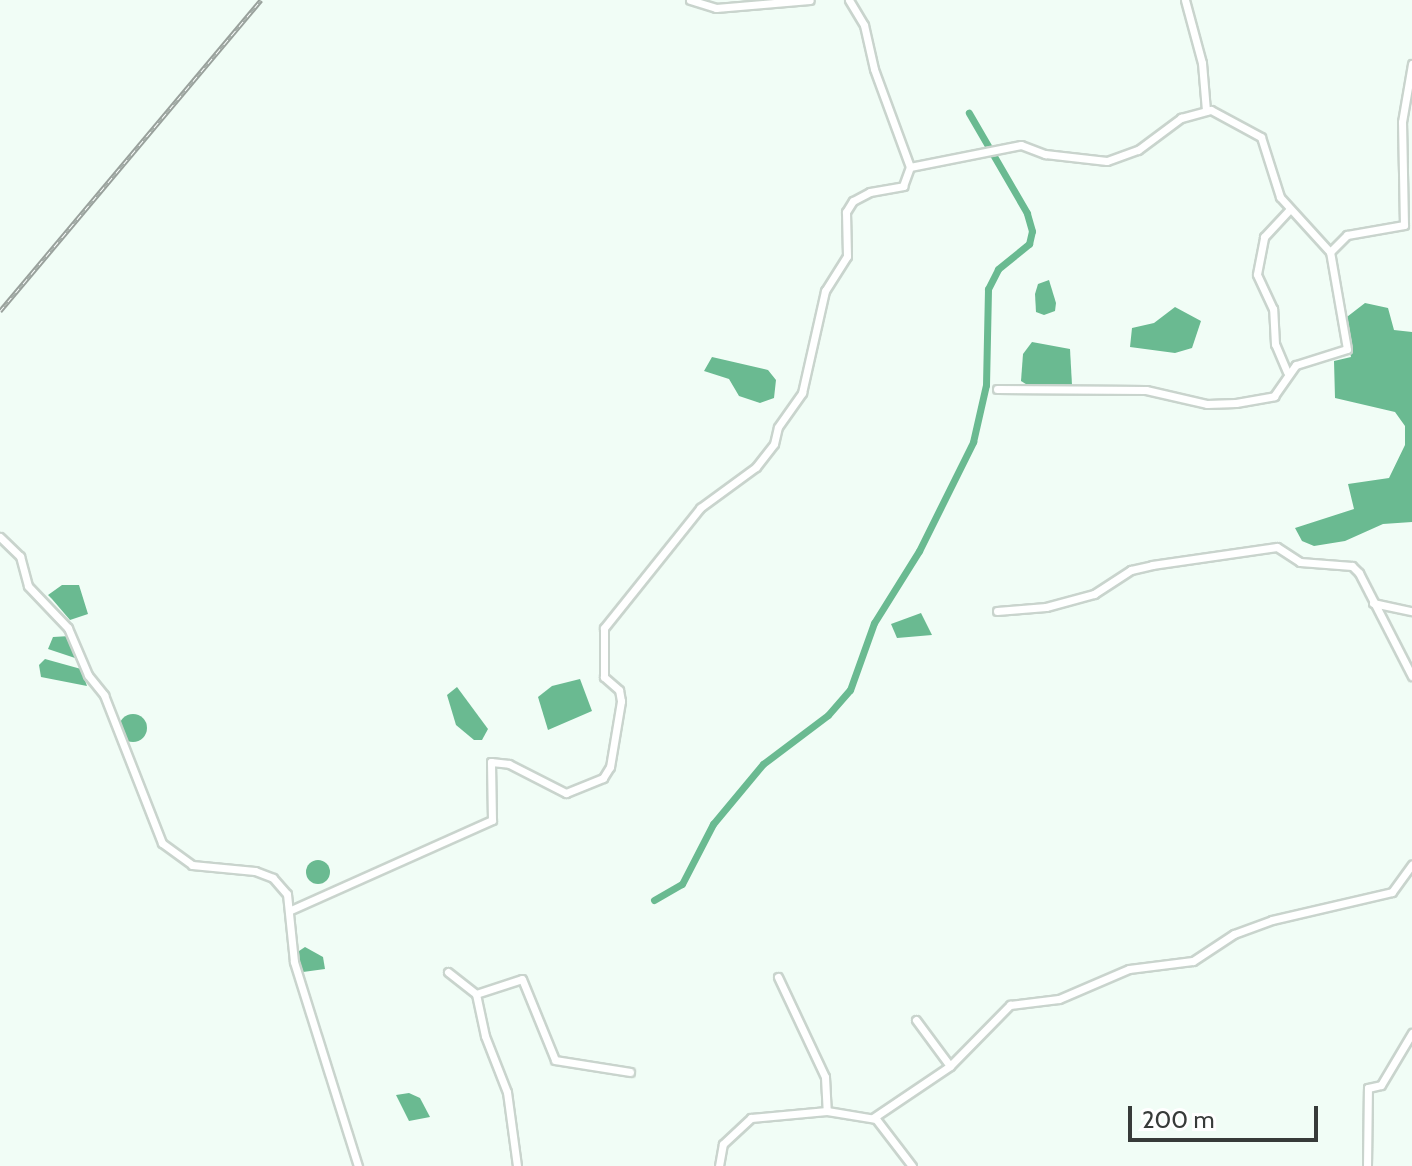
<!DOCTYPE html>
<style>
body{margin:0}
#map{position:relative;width:1412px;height:1166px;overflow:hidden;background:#f1fdf6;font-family:Cabin,sans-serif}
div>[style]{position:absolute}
.water>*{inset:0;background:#6aba91}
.round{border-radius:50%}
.canal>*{height:7px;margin:-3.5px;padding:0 3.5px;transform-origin:3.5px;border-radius:3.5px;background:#6aba91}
.roads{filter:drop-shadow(2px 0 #c9d4cd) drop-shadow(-2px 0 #c9d4cd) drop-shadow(0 2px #c9d4cd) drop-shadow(0 -2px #c9d4cd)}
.minor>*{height:7px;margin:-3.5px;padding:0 3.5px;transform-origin:3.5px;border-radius:3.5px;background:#fff}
.rail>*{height:5px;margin-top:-2.5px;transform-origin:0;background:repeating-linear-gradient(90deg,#fff 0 6px,#99a19c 0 12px);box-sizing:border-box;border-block:2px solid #99a19c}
span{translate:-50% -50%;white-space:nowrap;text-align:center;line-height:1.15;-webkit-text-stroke:7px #fff;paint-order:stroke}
.scale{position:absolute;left:1128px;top:1106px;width:190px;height:36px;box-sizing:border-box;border:4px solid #373b39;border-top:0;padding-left:10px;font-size:24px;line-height:28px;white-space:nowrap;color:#373b39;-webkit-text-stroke:6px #fff;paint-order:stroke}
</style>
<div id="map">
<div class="water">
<i style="clip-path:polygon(1049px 280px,1056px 303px,1055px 311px,1044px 315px,1036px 312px,1035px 294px,1038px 284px)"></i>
<i style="clip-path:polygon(1365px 303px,1388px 308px,1394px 330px,1412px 332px,1412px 522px,1383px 524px,1345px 541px,1314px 546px,1302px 541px,1295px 528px,1354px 509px,1348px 484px,1389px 478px,1405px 445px,1405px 426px,1395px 412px,1335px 398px,1334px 361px,1351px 357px,1343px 320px)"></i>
<i style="clip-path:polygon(1175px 307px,1201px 321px,1192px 348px,1175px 353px,1130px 347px,1132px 328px,1154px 323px)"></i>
<i style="clip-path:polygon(1032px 342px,1070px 349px,1072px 385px,1029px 386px,1021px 381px,1023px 354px)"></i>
<i style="clip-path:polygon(712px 357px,768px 370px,776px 380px,774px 398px,760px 403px,739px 396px,729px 379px,704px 371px)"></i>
<i style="clip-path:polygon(62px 585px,79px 585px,88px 614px,70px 620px,52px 599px,48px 595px)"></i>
<i style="clip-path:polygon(921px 613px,932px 635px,897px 638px,891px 624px)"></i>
<i style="clip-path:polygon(70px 636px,78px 659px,48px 649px,53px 637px)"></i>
<i style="clip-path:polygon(45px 659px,81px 669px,87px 686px,41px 677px,39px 665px)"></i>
<i style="clip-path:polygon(580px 679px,592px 711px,548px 730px,538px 697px,552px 686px)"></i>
<i style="clip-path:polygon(457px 687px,488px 729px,482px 740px,474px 740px,456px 725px,447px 695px)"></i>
<i class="round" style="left:119px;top:714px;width:28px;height:28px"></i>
<i class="round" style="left:306px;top:860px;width:24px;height:24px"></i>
<i style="clip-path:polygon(305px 947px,323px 957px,325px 969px,303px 972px,296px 953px)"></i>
<i style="clip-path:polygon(409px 1093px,420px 1098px,430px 1117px,409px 1121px,396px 1095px)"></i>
</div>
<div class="canal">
<i style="left:654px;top:900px;width:32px;rotate:-30deg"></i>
<i style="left:682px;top:884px;width:68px;rotate:-62.7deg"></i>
<i style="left:713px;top:824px;width:78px;rotate:-50.2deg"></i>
<i style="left:763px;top:764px;width:81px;rotate:-37deg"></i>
<i style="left:828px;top:715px;width:33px;rotate:-49deg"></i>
<i style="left:850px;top:690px;width:71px;rotate:-70.3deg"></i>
<i style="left:874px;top:623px;width:85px;rotate:-58deg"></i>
<i style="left:919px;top:551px;width:122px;rotate:-63.6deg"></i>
<i style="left:973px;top:442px;width:58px;rotate:-77.2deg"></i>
<i style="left:986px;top:385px;width:96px;rotate:-88.8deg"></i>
<i style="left:988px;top:289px;width:22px;rotate:-63deg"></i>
<i style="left:998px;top:269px;width:40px;rotate:-39deg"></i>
<i style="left:1029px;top:244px;width:13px;rotate:-77deg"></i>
<i style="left:1032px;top:231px;width:19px;rotate:-106deg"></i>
<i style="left:1027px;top:213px;width:116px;rotate:-120.1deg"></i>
</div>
<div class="roads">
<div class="minor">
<i style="left:690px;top:0;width:27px;rotate:17deg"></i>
<i style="left:716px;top:8px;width:94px;rotate:-4.9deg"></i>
<i style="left:1185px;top:0;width:65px;rotate:74.9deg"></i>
<i style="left:1202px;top:63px;width:48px;rotate:85.2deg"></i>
<i style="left:910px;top:167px;width:113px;rotate:-11.2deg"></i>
<i style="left:1021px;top:145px;width:26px;rotate:21deg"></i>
<i style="left:1045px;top:154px;width:62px;rotate:6.4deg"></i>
<i style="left:1107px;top:161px;width:33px;rotate:-20deg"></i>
<i style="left:1138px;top:150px;width:54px;rotate:-36.7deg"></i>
<i style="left:1181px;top:118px;width:31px;rotate:-15deg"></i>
<i style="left:1211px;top:110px;width:57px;rotate:28.4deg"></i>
<i style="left:1261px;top:137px;width:63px;rotate:72.4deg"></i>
<i style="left:1280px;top:197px;width:74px;rotate:47.7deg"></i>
<i style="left:1287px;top:372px;width:30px;rotate:-113deg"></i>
<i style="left:1275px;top:344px;width:35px;rotate:-93deg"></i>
<i style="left:1273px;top:309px;width:38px;rotate:-115deg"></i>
<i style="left:1257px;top:274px;width:38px;rotate:-79deg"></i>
<i style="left:1264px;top:237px;width:37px;rotate:-47deg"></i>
<i style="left:997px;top:389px;width:149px;rotate:0.4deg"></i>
<i style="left:1146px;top:390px;width:63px;rotate:12.9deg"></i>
<i style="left:1207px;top:404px;width:29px;rotate:-2deg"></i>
<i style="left:1236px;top:403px;width:39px;rotate:-10deg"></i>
<i style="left:1274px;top:396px;width:38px;rotate:-55deg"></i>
<i style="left:1296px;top:365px;width:53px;rotate:-17.4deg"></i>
<i style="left:1347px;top:349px;width:98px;rotate:-99.9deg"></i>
<i style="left:1330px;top:252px;width:24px;rotate:-45deg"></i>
<i style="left:1347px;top:235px;width:58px;rotate:-10deg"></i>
<i style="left:1404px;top:225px;width:103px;rotate:-91.1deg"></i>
<i style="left:1402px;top:122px;width:59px;rotate:-80.2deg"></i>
<i style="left:0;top:537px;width:28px;rotate:44deg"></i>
<i style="left:20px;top:556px;width:31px;rotate:75deg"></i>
<i style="left:28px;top:586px;width:58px;rotate:46.4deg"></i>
<i style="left:68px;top:628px;width:51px;rotate:66.9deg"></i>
<i style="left:88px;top:675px;width:26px;rotate:51deg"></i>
<i style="left:104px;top:695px;width:159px;rotate:68.6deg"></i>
<i style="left:162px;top:843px;width:37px;rotate:36deg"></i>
<i style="left:192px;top:865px;width:63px;rotate:5.4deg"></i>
<i style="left:255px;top:871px;width:19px;rotate:21deg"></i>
<i style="left:273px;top:878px;width:21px;rotate:49deg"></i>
<i style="left:287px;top:894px;width:68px;rotate:84.1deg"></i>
<i style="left:294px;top:962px;width:214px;rotate:72.6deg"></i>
<i style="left:1373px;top:603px;width:40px;rotate:12deg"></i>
<i style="left:997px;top:611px;width:49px;rotate:-4.7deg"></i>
<i style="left:1046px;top:607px;width:50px;rotate:-15.2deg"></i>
<i style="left:1094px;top:594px;width:44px;rotate:-33deg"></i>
<i style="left:1131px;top:570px;width:22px;rotate:-13deg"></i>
<i style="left:1152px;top:565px;width:126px;rotate:-8.2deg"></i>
<i style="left:1277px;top:547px;width:27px;rotate:33deg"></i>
<i style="left:1300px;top:562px;width:52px;rotate:4.4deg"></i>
<i style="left:1352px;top:566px;width:10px;rotate:45deg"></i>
<i style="left:1359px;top:573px;width:116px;rotate:62.8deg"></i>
<i style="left:291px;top:910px;width:220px;rotate:-24.1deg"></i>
<i style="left:492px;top:820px;width:58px;rotate:-91deg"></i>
<i style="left:491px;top:762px;width:18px;rotate:6deg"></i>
<i style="left:509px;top:764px;width:64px;rotate:27deg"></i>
<i style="left:566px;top:793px;width:40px;rotate:-22deg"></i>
<i style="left:603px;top:778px;width:13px;rotate:-58deg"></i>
<i style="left:610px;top:767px;width:67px;rotate:-80.5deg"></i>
<i style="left:621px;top:701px;width:11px;rotate:-100deg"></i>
<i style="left:619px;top:690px;width:20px;rotate:-139deg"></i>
<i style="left:604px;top:677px;width:49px;rotate:-90deg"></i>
<i style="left:604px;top:628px;width:154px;rotate:-51.3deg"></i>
<i style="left:700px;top:508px;width:69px;rotate:-36.2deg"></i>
<i style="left:756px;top:467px;width:29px;rotate:-52deg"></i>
<i style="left:774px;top:444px;width:17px;rotate:-77deg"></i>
<i style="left:778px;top:427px;width:42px;rotate:-54.8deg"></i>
<i style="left:802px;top:393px;width:105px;rotate:-77.3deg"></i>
<i style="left:825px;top:291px;width:41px;rotate:-57.8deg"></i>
<i style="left:847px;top:256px;width:44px;rotate:-91.3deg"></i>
<i style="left:846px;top:212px;width:13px;rotate:-58deg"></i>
<i style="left:853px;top:201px;width:19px;rotate:-28deg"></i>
<i style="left:870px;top:192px;width:34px;rotate:-10deg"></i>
<i style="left:903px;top:186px;width:20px;rotate:-70deg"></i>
<i style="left:910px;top:167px;width:104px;rotate:-110.2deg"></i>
<i style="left:874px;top:69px;width:45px;rotate:-102.8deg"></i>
<i style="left:864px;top:25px;width:29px;rotate:-121deg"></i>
<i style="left:448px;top:972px;width:36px;rotate:38deg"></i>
<i style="left:476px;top:994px;width:43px;rotate:77.9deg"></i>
<i style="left:485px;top:1036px;width:60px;rotate:68.6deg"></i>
<i style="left:507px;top:1092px;width:75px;rotate:82.3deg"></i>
<i style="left:778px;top:977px;width:110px;rotate:64.8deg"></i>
<i style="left:825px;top:1077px;width:34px;rotate:87deg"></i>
<i style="left:476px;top:994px;width:48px;rotate:-18.1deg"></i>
<i style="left:522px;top:979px;width:87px;rotate:67.8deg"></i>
<i style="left:555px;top:1060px;width:76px;rotate:9.1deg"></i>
<i style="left:916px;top:1020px;width:57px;rotate:53.5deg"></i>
<i style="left:873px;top:1118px;width:93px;rotate:-34deg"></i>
<i style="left:950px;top:1066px;width:86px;rotate:-45.5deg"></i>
<i style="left:1010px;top:1005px;width:49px;rotate:-7deg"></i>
<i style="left:1059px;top:999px;width:76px;rotate:-23.2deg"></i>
<i style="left:1129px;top:969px;width:64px;rotate:-7.1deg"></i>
<i style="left:1193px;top:961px;width:49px;rotate:-33.4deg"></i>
<i style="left:1234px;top:934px;width:40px;rotate:-20.2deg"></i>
<i style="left:1272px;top:920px;width:123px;rotate:-13.1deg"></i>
<i style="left:1392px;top:892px;width:34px;rotate:-54deg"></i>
<i style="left:719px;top:1166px;width:22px;rotate:-80deg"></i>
<i style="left:723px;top:1144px;width:38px;rotate:-43deg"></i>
<i style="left:751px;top:1118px;width:76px;rotate:-5.3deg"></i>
<i style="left:827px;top:1111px;width:50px;rotate:9.3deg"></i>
<i style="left:876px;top:1119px;width:59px;rotate:52.5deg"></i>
<i style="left:1367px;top:1166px;width:78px;rotate:-89.3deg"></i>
<i style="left:1368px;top:1088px;width:13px;rotate:-13deg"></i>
<i style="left:1381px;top:1085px;width:61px;rotate:-59.2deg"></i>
</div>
</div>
<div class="rail">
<i style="left:0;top:311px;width:406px;rotate:-50deg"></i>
</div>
<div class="scale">200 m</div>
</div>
